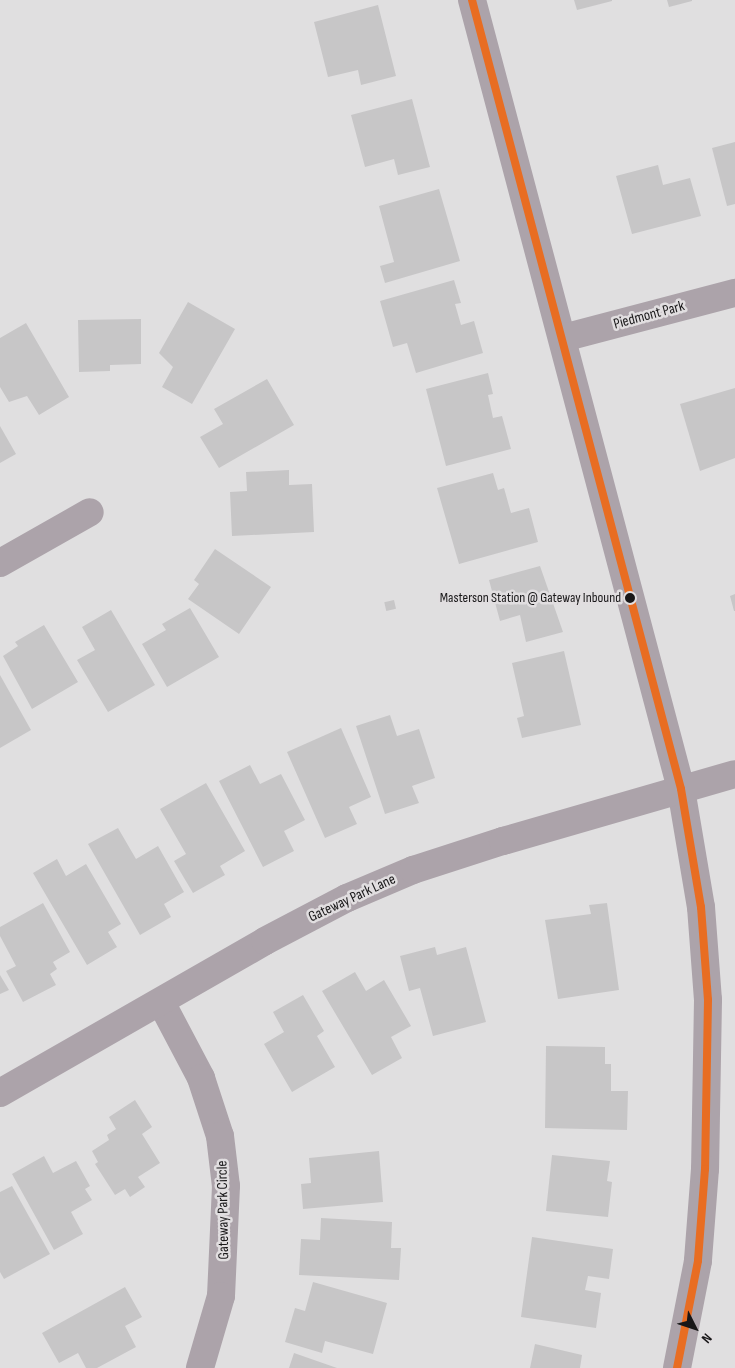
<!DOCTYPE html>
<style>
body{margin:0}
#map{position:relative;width:735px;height:1368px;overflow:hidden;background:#e0dfe0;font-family:"Sofia Sans Condensed",sans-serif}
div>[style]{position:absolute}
.building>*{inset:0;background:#c7c6c7;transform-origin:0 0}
.minor>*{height:28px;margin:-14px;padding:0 14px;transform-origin:14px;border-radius:14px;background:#aca3aa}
.bus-1>*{height:8px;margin:-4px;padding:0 4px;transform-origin:4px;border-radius:4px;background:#e86d22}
.dots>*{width:14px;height:14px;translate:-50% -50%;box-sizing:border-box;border:2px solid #e1dee0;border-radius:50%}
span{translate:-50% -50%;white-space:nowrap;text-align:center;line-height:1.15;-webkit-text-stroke:5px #e1dee0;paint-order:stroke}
.bus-label{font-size:14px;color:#181718}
.right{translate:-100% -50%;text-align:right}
.street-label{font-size:15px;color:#181718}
.north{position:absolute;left:670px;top:1303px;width:50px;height:50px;-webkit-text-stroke:4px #e1dee0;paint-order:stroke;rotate:131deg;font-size:14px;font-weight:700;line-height:20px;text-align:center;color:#181718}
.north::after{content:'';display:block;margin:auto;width:18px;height:22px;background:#181718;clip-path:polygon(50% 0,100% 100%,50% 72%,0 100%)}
</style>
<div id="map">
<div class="building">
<i style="clip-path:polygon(574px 0,612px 0,612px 1px,577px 10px)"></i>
<i style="clip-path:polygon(667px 0,692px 0,692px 1px,669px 7px)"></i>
<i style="clip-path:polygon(378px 5px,396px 76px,361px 85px,358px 70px,328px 77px,314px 22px)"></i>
<i style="clip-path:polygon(412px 99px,430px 167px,398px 175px,394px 159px,365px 167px,351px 115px)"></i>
<i style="clip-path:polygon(735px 142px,735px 204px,727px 206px,712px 148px)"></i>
<i style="clip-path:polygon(658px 165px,663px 185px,690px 178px,701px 216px,632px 234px,616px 176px)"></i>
<i style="clip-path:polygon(439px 189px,460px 261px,385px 283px,380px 266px,394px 262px,379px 206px)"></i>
<i style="clip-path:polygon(454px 280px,461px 303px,455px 304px,461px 325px,474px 321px,483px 353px,416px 373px,407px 343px,393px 347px,380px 301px)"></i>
<i style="clip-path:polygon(188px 302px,235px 329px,192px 404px,162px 387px,173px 367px,159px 353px)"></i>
<i style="clip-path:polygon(141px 319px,141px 364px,110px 365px,110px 371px,79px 372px,78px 320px)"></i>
<i style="clip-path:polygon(26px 323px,69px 397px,39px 415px,27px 396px,9px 402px,0 387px,0 338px)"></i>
<i style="clip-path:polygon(488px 373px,493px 394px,488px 395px,493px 418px,502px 416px,511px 449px,446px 466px,426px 389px)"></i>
<i style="clip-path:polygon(267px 379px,294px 425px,219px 468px,200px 437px,223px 424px,214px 409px)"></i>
<i style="clip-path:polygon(735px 388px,735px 458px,700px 471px,680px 404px)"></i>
<i style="clip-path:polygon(0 426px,16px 454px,0 463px)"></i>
<i style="clip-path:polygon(289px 470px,289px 485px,312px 484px,314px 532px,232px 536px,230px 492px,247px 491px,246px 472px)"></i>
<i style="clip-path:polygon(493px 473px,498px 490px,504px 488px,511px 513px,529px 508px,538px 542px,459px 564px,437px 488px)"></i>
<i style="clip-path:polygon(215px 549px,271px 587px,239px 634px,188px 599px,199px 584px,194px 580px)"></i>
<i style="clip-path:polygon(540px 566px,563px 632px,526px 642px,520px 615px,500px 621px,489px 580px)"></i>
<i style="clip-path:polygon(735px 594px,735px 611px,734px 611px,730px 596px)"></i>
<i style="left:394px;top:600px;width:9px;height:10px;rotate:77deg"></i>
<i style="clip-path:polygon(190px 608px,219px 657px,167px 687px,142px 644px,166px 630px,162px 624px)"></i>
<i style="clip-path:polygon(111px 610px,155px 685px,108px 712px,77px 660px,95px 650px,82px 627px)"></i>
<i style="clip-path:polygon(44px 625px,78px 682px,32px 709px,3px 656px,18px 646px,15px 642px)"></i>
<i style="clip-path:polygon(564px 651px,581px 725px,522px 738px,517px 718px,524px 716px,512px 663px)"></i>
<i style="clip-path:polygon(0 675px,31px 730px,0 748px)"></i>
<i style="clip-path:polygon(390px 715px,397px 736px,419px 729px,435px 778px,412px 786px,419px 803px,385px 814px,356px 726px)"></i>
<i style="clip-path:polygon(341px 728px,371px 797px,349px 807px,357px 824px,325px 838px,287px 752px)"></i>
<i style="clip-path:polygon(250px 765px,260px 784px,281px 774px,305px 820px,284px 831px,294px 851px,263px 867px,219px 781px)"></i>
<i style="clip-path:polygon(206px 783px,245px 851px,220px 866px,225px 875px,193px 893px,174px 861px,186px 854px,160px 809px)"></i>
<i style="clip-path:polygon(118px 828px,136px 859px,158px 846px,184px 892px,164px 904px,171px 917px,140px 935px,88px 844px)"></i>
<i style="clip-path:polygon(57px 859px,66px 876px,86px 864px,121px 924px,108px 932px,117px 947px,87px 965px,33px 873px)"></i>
<i style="clip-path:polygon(43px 903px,70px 952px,53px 962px,57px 969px,50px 974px,56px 985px,23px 1002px,6px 971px,16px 966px,0 936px,0 927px)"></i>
<i style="clip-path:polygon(607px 903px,619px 990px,558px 999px,545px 920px,591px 914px,589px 905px)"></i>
<i style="clip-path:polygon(435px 947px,437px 955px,466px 947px,486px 1022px,433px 1036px,420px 988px,409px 991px,400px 956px)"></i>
<i style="clip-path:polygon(355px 972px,366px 991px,384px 980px,411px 1026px,391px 1037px,402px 1058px,372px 1075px,322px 991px)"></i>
<i style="clip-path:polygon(0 975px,9px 990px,0 994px)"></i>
<i style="clip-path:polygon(303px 995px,324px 1031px,317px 1036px,335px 1067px,292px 1092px,264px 1044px,284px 1032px,273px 1012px)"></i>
<i style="clip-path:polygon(546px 1046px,605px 1047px,605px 1064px,611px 1064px,611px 1091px,628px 1091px,627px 1130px,545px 1128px)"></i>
<i style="clip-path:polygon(135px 1100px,152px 1127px,142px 1134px,160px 1163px,138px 1177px,145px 1187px,130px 1197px,125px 1189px,115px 1195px,95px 1164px,98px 1162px,92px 1151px,109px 1140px,107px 1135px,116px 1129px,109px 1117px)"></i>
<i style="clip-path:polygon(379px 1151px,383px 1202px,303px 1209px,301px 1184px,311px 1183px,309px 1158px)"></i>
<i style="clip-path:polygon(552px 1155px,610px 1161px,607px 1181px,612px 1182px,608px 1217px,546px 1211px)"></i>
<i style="clip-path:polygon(44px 1156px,53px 1173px,76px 1161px,90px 1186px,85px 1189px,92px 1200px,71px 1212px,83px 1234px,54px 1250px,12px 1174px)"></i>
<i style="clip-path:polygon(12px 1186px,50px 1254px,4px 1279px,0 1272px,0 1192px)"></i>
<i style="clip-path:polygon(321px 1218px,392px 1222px,391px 1248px,401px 1248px,399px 1280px,299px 1275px,301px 1239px,320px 1240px)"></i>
<i style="clip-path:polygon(532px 1237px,613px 1249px,609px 1279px,588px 1276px,585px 1290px,601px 1293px,596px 1328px,521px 1317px)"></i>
<i style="clip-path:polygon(313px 1282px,387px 1303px,373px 1354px,325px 1341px,322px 1353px,285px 1342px,295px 1308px,305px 1311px)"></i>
<i style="clip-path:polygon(125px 1287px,142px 1317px,125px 1326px,136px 1347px,97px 1368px,86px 1368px,78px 1353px,59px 1363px,42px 1333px)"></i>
<i style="clip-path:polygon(535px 1344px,582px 1355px,580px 1368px,530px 1368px)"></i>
<i style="clip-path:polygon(294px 1353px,337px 1368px,289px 1368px)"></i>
</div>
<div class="minor">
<i style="left:472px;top:0;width:816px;rotate:75.16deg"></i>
<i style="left:681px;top:789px;width:120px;rotate:80.4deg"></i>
<i style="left:701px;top:907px;width:93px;rotate:85.7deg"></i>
<i style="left:708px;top:1000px;width:169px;rotate:91deg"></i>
<i style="left:705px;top:1169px;width:92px;rotate:94.4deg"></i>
<i style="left:698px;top:1261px;width:109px;rotate:101.1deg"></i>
<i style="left:563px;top:338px;width:178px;rotate:-14.7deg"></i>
<i style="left:0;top:563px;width:103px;rotate:-29.5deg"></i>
<i style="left:161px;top:1002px;width:86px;rotate:62.2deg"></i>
<i style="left:201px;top:1078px;width:61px;rotate:71.9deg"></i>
<i style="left:220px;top:1136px;width:50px;rotate:83.2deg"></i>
<i style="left:226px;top:1186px;width:110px;rotate:92.6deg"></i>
<i style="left:221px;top:1296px;width:75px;rotate:106.3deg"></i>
<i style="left:0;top:1093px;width:305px;rotate:-29.8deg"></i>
<i style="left:265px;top:941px;width:93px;rotate:-27.7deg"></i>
<i style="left:347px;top:898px;width:72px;rotate:-23deg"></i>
<i style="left:413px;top:870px;width:95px;rotate:-17.9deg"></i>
<i style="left:503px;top:841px;width:241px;rotate:-16.1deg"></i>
</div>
<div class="bus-1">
<i style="left:472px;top:0;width:816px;rotate:75.16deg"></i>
<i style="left:681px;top:789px;width:120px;rotate:80.4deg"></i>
<i style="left:701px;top:907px;width:93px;rotate:85.7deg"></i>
<i style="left:708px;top:1000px;width:169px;rotate:91deg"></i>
<i style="left:705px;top:1169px;width:92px;rotate:94.4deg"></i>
<i style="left:698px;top:1261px;width:109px;rotate:101.1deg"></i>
</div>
<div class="dots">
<i style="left:630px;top:598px;background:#181718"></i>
</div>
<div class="bus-label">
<span class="right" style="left:621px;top:598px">Masterson Station @ Gateway Inbound</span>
</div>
<div class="street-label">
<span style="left:649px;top:315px;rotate:-15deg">Piedmont Park</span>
<span style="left:352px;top:898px;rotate:-25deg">Gateway Park Lane</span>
<span style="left:223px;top:1210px;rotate:-91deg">Gateway Park Circle</span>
</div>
<div class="north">N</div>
</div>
